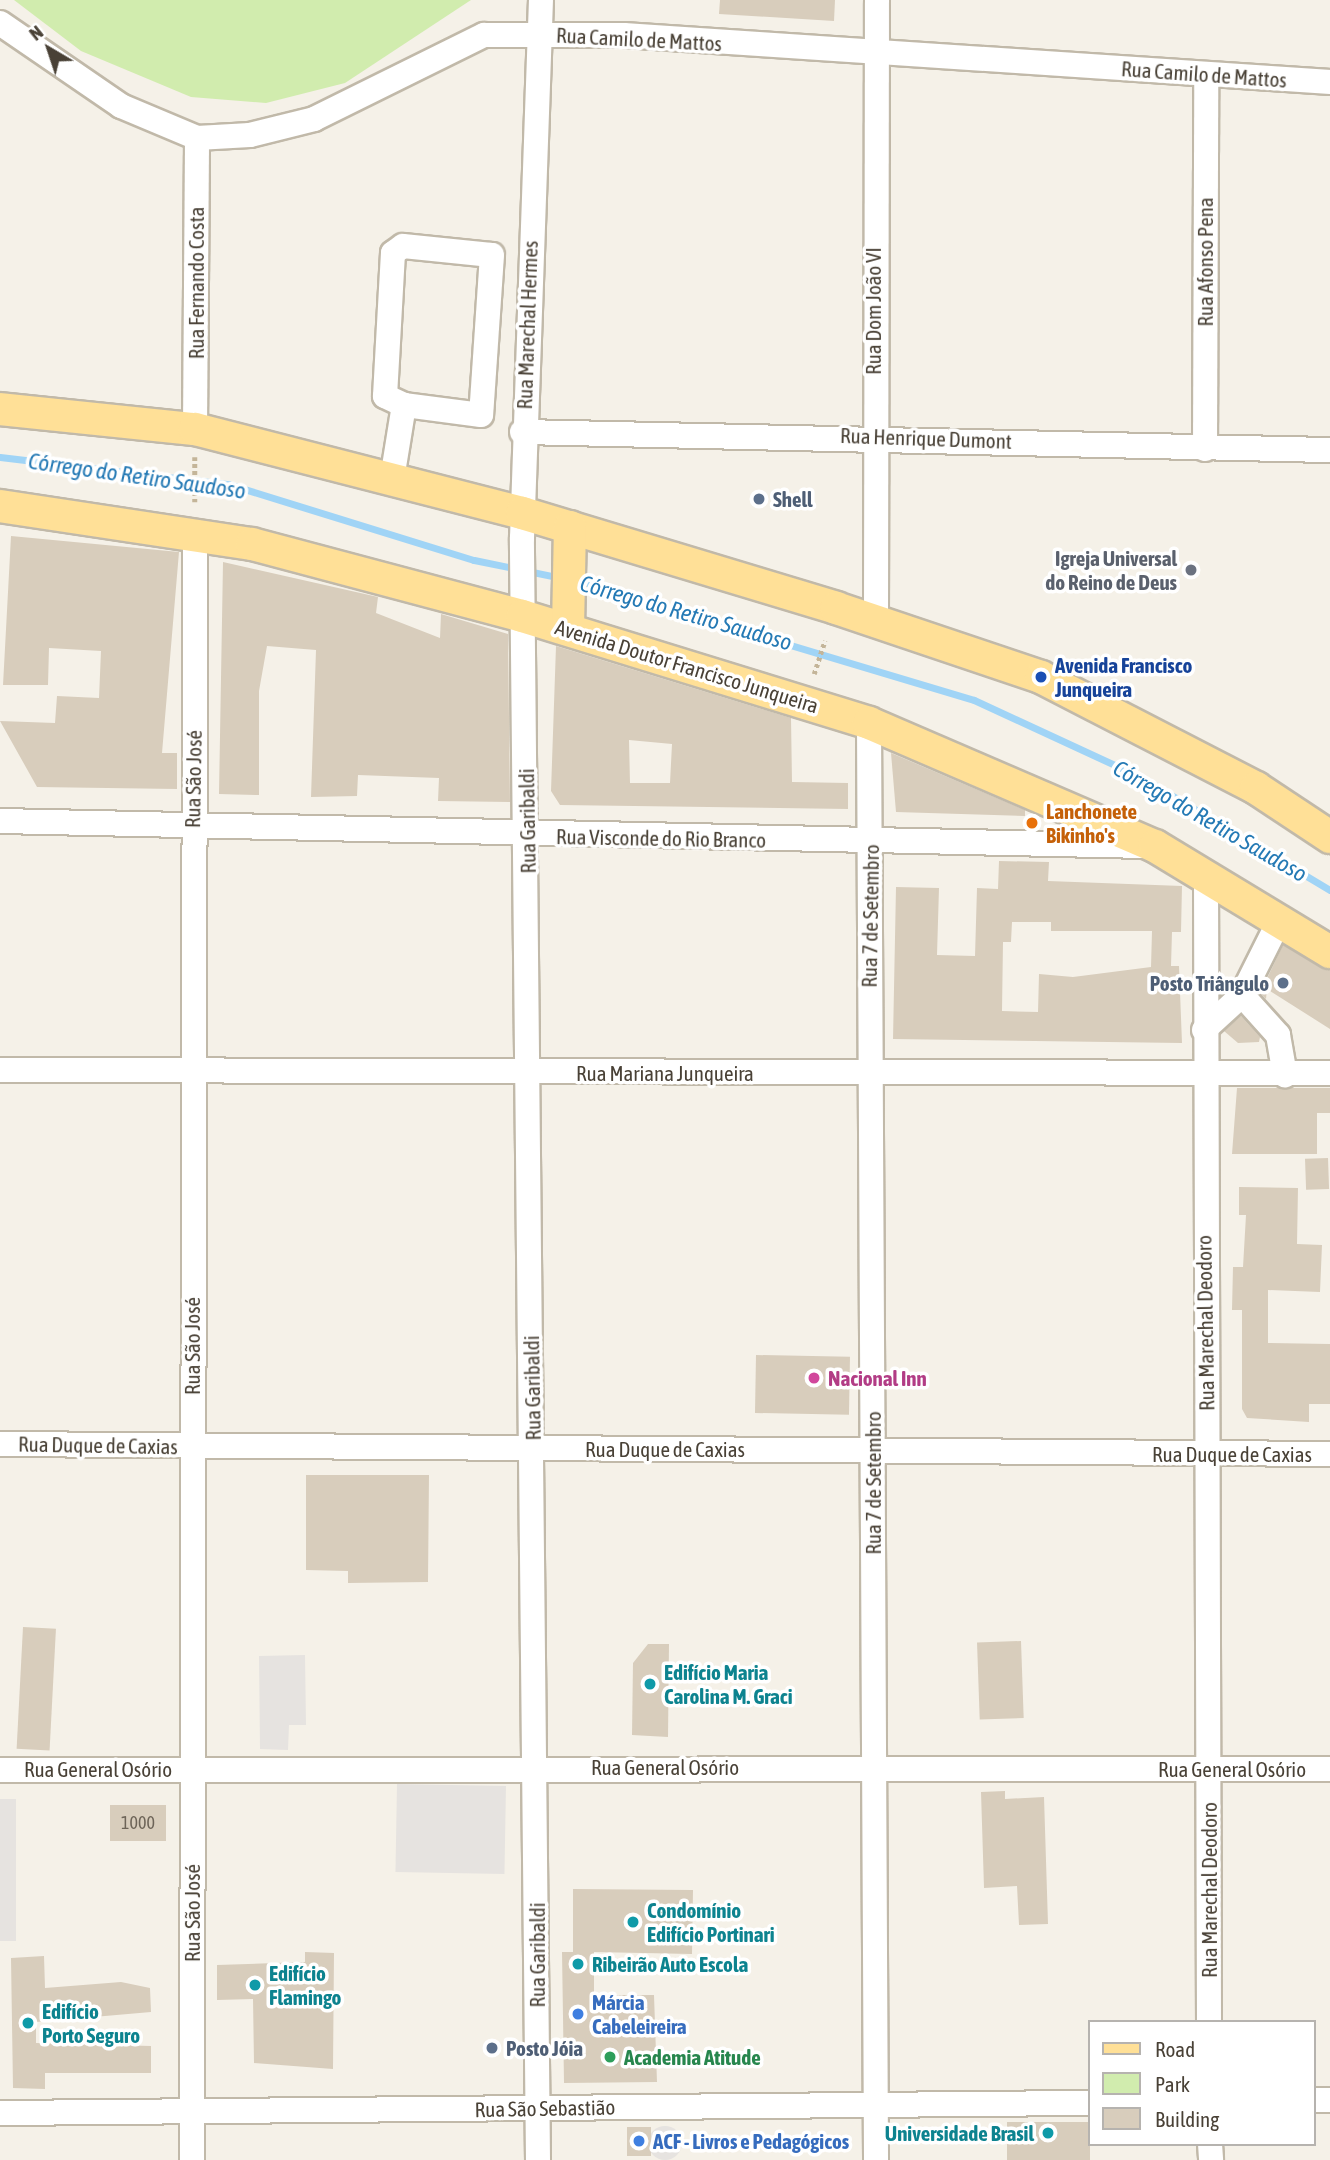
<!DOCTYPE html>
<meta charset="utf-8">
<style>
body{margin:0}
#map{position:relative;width:1330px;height:2160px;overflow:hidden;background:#f5f1e8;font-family:"Asap Condensed",sans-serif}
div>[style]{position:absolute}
.green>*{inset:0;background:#d1ecae}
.parking>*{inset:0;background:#e6e3e0;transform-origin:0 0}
.round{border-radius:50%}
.stream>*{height:7px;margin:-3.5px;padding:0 3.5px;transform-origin:3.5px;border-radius:3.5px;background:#a0d4f6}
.building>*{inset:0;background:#d8cdbc;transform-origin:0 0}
.path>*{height:4.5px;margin-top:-2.25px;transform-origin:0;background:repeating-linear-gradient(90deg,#c4b599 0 3.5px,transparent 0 7px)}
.roads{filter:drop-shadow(2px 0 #c1b9a9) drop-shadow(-2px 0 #c1b9a9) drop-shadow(0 2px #c1b9a9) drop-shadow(0 -2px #c1b9a9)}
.minor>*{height:24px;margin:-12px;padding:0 12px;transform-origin:12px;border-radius:12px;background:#fff}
.major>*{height:32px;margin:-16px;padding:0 16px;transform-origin:16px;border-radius:16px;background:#ffe097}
.dots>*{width:19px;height:19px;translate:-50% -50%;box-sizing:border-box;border:4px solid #fff;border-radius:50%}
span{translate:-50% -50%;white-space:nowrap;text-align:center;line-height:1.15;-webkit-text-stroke:7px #fff;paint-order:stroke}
.number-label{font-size:18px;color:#6d6458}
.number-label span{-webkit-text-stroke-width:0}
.street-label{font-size:21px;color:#494136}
.service-label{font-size:21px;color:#4e5e75;font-weight:700}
.left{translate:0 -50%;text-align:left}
.right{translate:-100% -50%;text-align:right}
.worship-label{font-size:21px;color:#5b616d;font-weight:700}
.transit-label{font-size:21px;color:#164399;font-weight:700}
.food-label{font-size:21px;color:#c56008;font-weight:700}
.hotel-label{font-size:21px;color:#b23c85;font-weight:700}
.culture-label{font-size:21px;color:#0d838f;font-weight:700}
.shop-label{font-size:21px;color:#366cbe;font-weight:700}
.leisure-label{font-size:21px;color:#27864d;font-weight:700}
.water-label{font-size:23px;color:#257ab5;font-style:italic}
.legend{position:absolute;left:1088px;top:2020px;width:228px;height:126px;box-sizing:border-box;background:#fff;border:2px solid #b6b3af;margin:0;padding:9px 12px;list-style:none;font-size:21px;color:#494136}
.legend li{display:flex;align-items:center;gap:14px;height:35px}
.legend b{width:35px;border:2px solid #b6b3af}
.north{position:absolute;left:14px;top:14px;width:70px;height:70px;-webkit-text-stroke:5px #fff;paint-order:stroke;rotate:321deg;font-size:19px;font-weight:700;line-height:28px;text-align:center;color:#494136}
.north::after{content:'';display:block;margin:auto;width:24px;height:32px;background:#494136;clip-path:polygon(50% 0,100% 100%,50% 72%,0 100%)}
</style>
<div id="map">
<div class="green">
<i style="clip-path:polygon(14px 0,471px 0,345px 83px,266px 103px,191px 97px,81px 51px)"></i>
</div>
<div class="parking">
<i style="clip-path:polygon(305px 1655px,306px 1725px,289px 1725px,288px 1750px,260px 1749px,259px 1656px)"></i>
<i style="left:397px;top:1784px;width:109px;height:88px;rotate:1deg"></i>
<i style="left:16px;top:1799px;width:142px;height:16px;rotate:90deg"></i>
<i class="round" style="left:648px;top:2126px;width:34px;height:34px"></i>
</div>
<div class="stream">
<i style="left:0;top:457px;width:230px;rotate:6.8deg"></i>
<i style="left:228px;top:484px;width:257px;rotate:17.2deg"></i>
<i style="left:474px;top:560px;width:90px;rotate:11.6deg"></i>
<i style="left:577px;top:581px;width:414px;rotate:16.7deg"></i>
<i style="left:974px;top:700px;width:184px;rotate:24.8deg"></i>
<i style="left:1141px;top:777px;width:220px;rotate:30.9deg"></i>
</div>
<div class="building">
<i style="clip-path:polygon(720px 0,835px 0,834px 21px,719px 14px)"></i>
<i style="clip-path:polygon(11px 536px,179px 552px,162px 753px,177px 753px,177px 789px,37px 787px,0 721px,55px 723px,57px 696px,99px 698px,101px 651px,49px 648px,48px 685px,3px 685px)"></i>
<i style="clip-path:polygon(223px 562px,378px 597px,376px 613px,440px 638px,441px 614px,508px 634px,510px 802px,438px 801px,439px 778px,358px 775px,357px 796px,311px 797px,316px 650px,267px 646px,259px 691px,259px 795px,219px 794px)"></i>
<i style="clip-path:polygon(evenodd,556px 646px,791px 718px,792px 782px,848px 783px,848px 809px,560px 805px,551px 791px,556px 646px,629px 740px,672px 744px,670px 783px,630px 783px,629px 740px)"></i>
<i style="clip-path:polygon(891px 753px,1025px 810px,1025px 816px,896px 812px)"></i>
<i style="clip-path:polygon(evenodd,999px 861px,1049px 862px,1048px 881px,1182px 886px,1181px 932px,1172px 932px,1171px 966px,1179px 966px,1182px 1043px,893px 1039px,896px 887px,939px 888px,937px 955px,975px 956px,977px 888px,998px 889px,999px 861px,1012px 922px,1051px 922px,1051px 931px,1152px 931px,1151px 967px,1073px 977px,1039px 974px,1038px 1012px,1002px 1011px,1003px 942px,1011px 942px,1012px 922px)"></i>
<i style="clip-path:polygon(1283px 945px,1330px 970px,1330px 1029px,1267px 989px,1266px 999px,1260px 993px)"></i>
<i style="clip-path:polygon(1241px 1016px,1260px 1037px,1259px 1042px,1238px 1043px,1224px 1031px)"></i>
<i style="clip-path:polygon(1237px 1088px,1330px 1088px,1330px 1113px,1317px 1113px,1317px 1154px,1232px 1154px)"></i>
<i style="left:1328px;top:1158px;width:31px;height:23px;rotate:88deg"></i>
<i style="clip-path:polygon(1239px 1187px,1298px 1188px,1297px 1244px,1322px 1245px,1320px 1292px,1268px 1290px,1268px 1343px,1330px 1344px,1330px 1404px,1309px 1404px,1309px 1422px,1247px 1418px,1242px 1409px,1242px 1310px,1232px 1310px,1233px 1267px,1243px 1267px,1246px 1215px,1239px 1215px)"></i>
<i style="left:756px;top:1355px;width:94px;height:58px;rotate:1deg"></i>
<i style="clip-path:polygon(306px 1475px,429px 1475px,428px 1582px,348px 1583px,348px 1571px,306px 1570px)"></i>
<i style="left:23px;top:1627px;width:33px;height:122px;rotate:3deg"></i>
<i style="left:1021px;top:1641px;width:77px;height:44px;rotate:88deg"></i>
<i style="clip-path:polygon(648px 1644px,669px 1644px,668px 1737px,632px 1735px,633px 1663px)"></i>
<i style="clip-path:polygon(1005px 1791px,1005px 1799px,1044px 1797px,1048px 1924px,1019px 1925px,1017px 1886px,984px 1888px,981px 1792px)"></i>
<i style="left:166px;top:1805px;width:36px;height:56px;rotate:90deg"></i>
<i style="clip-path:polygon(573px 1889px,693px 1890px,692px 1954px,594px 1952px,594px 1995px,654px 1995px,657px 2082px,564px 2083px,562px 1952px,573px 1952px)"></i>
<i style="clip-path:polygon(305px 1952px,334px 1953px,333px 2069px,254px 2063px,253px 1999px,217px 2000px,217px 1965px,305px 1962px)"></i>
<i style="clip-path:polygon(44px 1956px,45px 1988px,121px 1982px,150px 1988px,151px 2012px,36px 2022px,36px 2043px,151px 2046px,151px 2073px,45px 2073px,45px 2089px,13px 2088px,11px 1958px)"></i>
<i style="left:1090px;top:2122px;width:38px;height:83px;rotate:90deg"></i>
<i style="left:627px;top:2127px;width:24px;height:29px"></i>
</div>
<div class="path">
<i style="left:195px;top:457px;width:45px;rotate:90deg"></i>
<i style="left:814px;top:674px;width:35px;rotate:-72deg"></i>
</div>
<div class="roads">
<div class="minor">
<i style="left:0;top:23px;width:147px;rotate:34.4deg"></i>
<i style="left:121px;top:106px;width:82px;rotate:22.8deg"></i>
<i style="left:197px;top:138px;width:53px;rotate:-3.2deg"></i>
<i style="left:250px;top:135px;width:66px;rotate:-14deg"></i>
<i style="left:314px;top:119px;width:190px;rotate:-26.3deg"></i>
<i style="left:484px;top:35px;width:140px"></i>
<i style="left:624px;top:35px;width:708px;rotate:3.81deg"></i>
<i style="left:403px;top:246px;width:89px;rotate:5.8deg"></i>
<i style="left:492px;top:255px;width:160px;rotate:93.9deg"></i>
<i style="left:481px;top:415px;width:78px;rotate:-172.6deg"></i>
<i style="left:404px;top:405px;width:21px;rotate:-155deg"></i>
<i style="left:385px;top:396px;width:143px;rotate:-86.8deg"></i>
<i style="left:393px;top:253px;width:12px;rotate:-35deg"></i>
<i style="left:195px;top:429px;width:291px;rotate:-89.6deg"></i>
<i style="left:522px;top:432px;width:808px;rotate:1.28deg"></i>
<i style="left:1205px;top:449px;width:375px;rotate:-89.8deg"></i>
<i style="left:392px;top:479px;width:75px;rotate:-80.8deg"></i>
<i style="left:876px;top:621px;width:621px;rotate:-89.91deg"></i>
<i style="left:869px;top:723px;width:1437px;rotate:89.72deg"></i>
<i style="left:0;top:821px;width:1147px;rotate:1.25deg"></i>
<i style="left:1206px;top:877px;width:1145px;rotate:89.85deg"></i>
<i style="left:1242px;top:995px;width:54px;rotate:48deg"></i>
<i style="left:1278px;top:1035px;width:41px;rotate:80.1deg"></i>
<i style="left:1204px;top:1030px;width:52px;rotate:-42.6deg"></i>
<i style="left:1242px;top:995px;width:83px;rotate:-63.4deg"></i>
<i style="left:0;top:1070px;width:1330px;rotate:0.13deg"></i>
<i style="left:0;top:1444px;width:1330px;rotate:0.43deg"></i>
<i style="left:0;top:1770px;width:1330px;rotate:-0.04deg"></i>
<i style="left:1314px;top:2100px;width:16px"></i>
<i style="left:0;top:2113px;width:1090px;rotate:-0.53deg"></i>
<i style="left:1210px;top:2144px;width:16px;rotate:86deg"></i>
<i style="left:192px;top:2160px;width:1628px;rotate:-89.89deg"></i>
<i style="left:538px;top:2160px;width:1622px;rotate:-90.57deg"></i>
<i style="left:522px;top:538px;width:538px;rotate:-87.98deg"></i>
</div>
<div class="major">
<i style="left:0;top:409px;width:196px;rotate:5.9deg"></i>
<i style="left:195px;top:429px;width:338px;rotate:14.4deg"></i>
<i style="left:522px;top:513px;width:328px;rotate:16.8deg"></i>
<i style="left:836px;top:608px;width:216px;rotate:18.6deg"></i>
<i style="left:1041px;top:677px;width:242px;rotate:27.3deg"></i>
<i style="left:1256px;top:788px;width:89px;rotate:33.5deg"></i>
<i style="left:0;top:506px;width:255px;rotate:8.6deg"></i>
<i style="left:252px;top:544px;width:279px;rotate:14.9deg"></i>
<i style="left:522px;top:616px;width:363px;rotate:17.1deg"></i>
<i style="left:869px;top:723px;width:311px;rotate:23.3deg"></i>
<i style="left:1155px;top:846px;width:205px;rotate:31.2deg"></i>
<i style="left:568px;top:629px;width:102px;rotate:-88.9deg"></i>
</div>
</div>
<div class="dots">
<i style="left:759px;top:499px;background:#5c6f8a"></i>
<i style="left:1191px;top:570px;background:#6b7280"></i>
<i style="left:1041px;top:677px;background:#1a4fb4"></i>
<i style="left:1032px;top:823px;background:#e8710a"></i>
<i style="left:1283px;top:983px;background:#5c6f8a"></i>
<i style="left:814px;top:1378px;background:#d1479c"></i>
<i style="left:650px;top:1684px;background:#0f9aa8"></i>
<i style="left:633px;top:1922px;background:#0f9aa8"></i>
<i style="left:578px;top:1964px;background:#0f9aa8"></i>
<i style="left:255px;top:1985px;background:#0f9aa8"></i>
<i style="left:578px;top:2014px;background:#3f7fe0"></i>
<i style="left:28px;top:2023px;background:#0f9aa8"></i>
<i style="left:492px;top:2048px;background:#5c6f8a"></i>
<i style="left:610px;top:2057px;background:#2e9e5b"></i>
<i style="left:1048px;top:2133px;background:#0f9aa8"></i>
<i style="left:639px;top:2141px;background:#3f7fe0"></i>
</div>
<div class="number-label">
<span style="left:138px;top:1823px">1000</span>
</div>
<div class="street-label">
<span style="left:639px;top:39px;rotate:3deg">Rua Camilo de Mattos</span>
<span style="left:1204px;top:74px;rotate:4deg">Rua Camilo de Mattos</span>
<span style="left:1205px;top:262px;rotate:-90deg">Rua Afonso Pena</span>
<span style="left:196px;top:283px;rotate:-90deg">Rua Fernando Costa</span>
<span style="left:873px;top:311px;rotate:-90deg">Rua Dom João VI</span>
<span style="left:527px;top:325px;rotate:-88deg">Rua Marechal Hermes</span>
<span style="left:926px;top:438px;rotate:2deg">Rua Henrique Dumont</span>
<span style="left:687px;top:666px;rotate:17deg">Avenida Doutor Francisco Junqueira</span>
<span style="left:193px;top:779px;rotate:-89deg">Rua São José</span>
<span style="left:527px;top:821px;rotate:-91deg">Rua Garibaldi</span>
<span style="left:661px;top:838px;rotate:1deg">Rua Visconde do Rio Branco</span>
<span style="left:870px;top:916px;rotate:-89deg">Rua 7 de Setembro</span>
<span style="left:665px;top:1073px">Rua Mariana Junqueira</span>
<span style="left:1205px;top:1323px;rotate:-91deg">Rua Marechal Deodoro</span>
<span style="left:192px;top:1346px;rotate:-90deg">Rua São José</span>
<span style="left:532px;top:1388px;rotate:-91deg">Rua Garibaldi</span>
<span style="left:98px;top:1445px;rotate:1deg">Rua Duque de Caxias</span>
<span style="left:665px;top:1449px">Rua Duque de Caxias</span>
<span style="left:1232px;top:1454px">Rua Duque de Caxias</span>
<span style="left:873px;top:1483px;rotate:-90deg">Rua 7 de Setembro</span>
<span style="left:665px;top:1767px">Rua General Osório</span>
<span style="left:98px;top:1769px">Rua General Osório</span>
<span style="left:1232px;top:1769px">Rua General Osório</span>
<span style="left:1209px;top:1890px;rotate:-90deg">Rua Marechal Deodoro</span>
<span style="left:192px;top:1913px;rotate:-90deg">Rua São José</span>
<span style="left:537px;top:1955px;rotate:-90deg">Rua Garibaldi</span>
<span style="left:545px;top:2108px;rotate:-1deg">Rua São Sebastião</span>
</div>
<div class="service-label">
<span class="left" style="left:773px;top:499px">Shell</span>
<span class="right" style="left:1269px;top:983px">Posto Triângulo</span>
<span class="left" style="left:506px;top:2048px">Posto Jóia</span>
</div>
<div class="worship-label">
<span class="right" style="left:1177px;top:570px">Igreja Universal<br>do Reino de Deus</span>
</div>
<div class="transit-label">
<span class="left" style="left:1055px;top:677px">Avenida Francisco<br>Junqueira</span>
</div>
<div class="food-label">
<span class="left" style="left:1046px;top:823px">Lanchonete<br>Bikinho's</span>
</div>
<div class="hotel-label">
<span class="left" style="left:828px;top:1378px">Nacional Inn</span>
</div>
<div class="culture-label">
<span class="left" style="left:664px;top:1684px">Edifício Maria<br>Carolina M. Graci</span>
<span class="left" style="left:647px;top:1922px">Condomínio<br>Edifício Portinari</span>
<span class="left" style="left:592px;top:1964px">Ribeirão Auto Escola</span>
<span class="left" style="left:269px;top:1985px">Edifício<br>Flamingo</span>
<span class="left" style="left:42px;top:2023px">Edifício<br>Porto Seguro</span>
<span class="right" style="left:1034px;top:2133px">Universidade Brasil</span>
</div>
<div class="shop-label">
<span class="left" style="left:592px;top:2014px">Márcia<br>Cabeleireira</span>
<span class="left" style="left:653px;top:2141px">ACF - Livros e Pedagógicos</span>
</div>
<div class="leisure-label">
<span class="left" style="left:624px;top:2057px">Academia Atitude</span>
</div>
<div class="water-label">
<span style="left:137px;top:476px;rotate:8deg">Córrego do Retiro Saudoso</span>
<span style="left:686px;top:613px;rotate:16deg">Córrego do Retiro Saudoso</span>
<span style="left:1210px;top:821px;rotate:30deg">Córrego do Retiro Saudoso</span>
</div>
<ul class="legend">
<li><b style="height:9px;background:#ffe097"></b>Road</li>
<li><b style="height:19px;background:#d1ecae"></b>Park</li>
<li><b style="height:19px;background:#d8cdbc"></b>Building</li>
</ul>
<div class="north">N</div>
</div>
